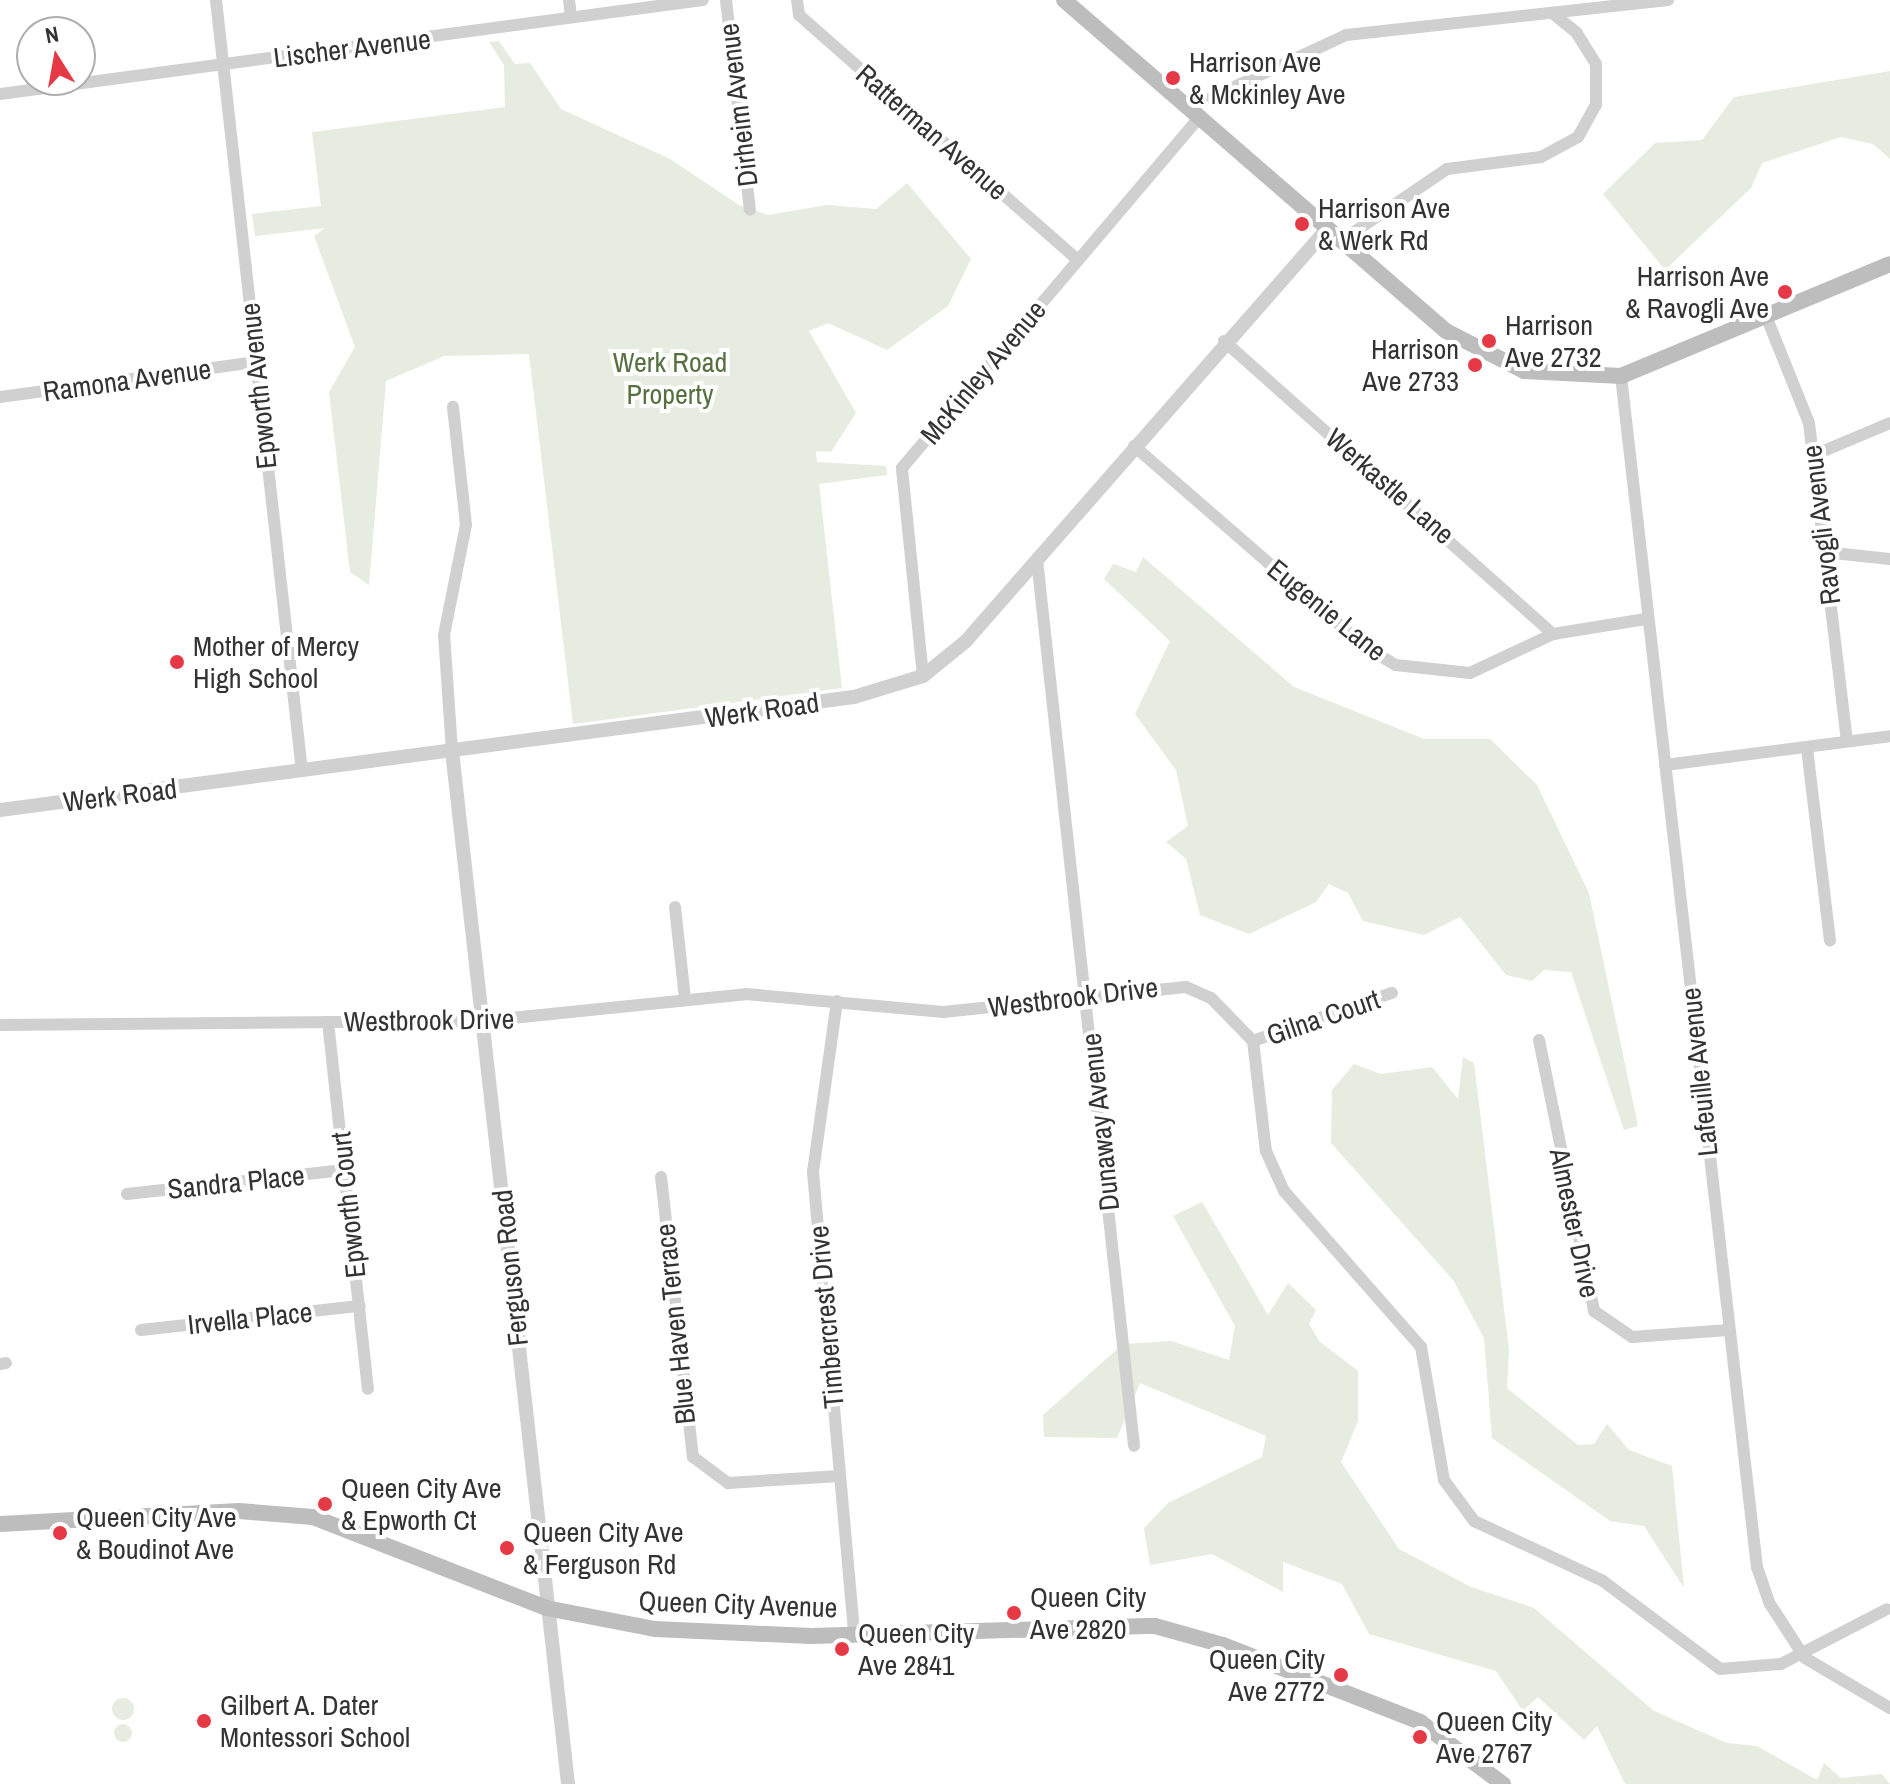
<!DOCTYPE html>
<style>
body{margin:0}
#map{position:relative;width:1890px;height:1784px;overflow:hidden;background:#fff;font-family:"Archivo Narrow",sans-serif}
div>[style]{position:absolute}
.green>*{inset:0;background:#e6ecdf}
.round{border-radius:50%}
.minor>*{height:12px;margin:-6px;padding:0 6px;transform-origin:6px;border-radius:6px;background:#d0d0d0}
.tertiary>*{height:14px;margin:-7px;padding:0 7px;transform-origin:7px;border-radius:7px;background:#d0d0d0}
.secondary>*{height:16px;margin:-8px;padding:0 8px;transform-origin:8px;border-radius:8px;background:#bdbdbd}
.dots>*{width:22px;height:22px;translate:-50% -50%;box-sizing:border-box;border:4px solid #fff;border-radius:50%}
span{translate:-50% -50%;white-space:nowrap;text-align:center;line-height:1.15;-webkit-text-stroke:8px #fff;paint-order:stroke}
.street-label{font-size:28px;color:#333}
.poi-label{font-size:28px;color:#333}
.left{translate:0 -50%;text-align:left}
.right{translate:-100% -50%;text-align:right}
.park-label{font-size:28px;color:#56703f}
.north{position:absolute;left:16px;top:16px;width:80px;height:80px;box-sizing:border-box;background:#fff;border:2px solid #adadad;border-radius:50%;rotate:349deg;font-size:22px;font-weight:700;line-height:32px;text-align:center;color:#333}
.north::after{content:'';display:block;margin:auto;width:28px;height:36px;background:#e63946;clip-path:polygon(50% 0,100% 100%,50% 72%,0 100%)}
</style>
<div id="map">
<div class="green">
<i style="clip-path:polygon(499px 41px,515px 64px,530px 63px,561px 109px,670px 159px,739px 205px,768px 215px,827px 205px,876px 209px,907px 183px,971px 259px,948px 306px,887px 350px,828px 323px,809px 331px,856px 413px,831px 452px,816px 451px,817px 462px,886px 466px,887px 475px,819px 484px,842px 688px,573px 724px,529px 354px,444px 356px,386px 381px,369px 585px,350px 572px,329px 392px,355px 347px,314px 236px,325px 228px,255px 236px,252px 214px,321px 206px,312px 132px,505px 107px,504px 65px,489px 42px)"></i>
<i style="clip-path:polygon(1890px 71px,1890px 159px,1873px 144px,1841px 137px,1762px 163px,1751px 188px,1665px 270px,1603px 194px,1655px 143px,1702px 140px,1734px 97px)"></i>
<i style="clip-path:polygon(1143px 557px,1294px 687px,1424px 739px,1490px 739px,1537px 785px,1589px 893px,1638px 1126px,1624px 1130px,1571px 972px,1544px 970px,1532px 981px,1506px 975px,1460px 917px,1424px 935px,1363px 921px,1348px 893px,1329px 884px,1316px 902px,1249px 934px,1200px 915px,1186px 859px,1166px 842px,1188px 826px,1176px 770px,1135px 714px,1170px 641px,1104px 579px,1113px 564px,1136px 572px)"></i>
<i style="clip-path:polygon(1463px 1057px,1474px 1063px,1509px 1350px,1507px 1388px,1578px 1445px,1594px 1444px,1607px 1424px,1629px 1450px,1672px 1466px,1684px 1588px,1644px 1526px,1610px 1521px,1492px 1438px,1484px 1338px,1453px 1280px,1331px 1143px,1332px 1090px,1354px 1064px,1381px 1074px,1432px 1067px,1458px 1099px)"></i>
<i style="clip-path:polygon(1202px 1202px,1268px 1315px,1288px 1283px,1316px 1310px,1309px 1324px,1319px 1341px,1358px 1371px,1358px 1421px,1341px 1462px,1399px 1549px,1471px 1587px,1534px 1608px,1654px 1711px,1727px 1743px,1757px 1746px,1817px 1780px,1824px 1763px,1841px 1778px,1882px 1774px,1890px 1784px,1625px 1784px,1597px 1726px,1584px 1740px,1538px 1697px,1523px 1711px,1496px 1671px,1369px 1634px,1342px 1584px,1283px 1562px,1283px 1592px,1212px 1554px,1150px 1565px,1144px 1528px,1168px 1503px,1262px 1457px,1266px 1436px,1140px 1383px,1117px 1438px,1044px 1437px,1043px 1415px,1123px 1344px,1171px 1341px,1229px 1360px,1235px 1326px,1173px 1216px)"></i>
<i class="round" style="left:112px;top:1698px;width:22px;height:22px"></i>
<i class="round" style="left:114px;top:1724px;width:18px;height:18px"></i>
</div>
<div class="minor">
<i style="left:216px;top:0;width:776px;rotate:83.64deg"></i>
<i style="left:569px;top:0;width:17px;rotate:83deg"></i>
<i style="left:726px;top:0;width:211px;rotate:83.5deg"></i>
<i style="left:797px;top:0;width:15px;rotate:82deg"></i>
<i style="left:799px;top:15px;width:370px;rotate:41.3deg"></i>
<i style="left:0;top:94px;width:709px;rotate:-7.62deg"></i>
<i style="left:1189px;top:108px;width:173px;rotate:-24.9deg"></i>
<i style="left:1346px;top:35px;width:324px;rotate:-6.2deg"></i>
<i style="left:1341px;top:241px;width:128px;rotate:-34.2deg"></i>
<i style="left:1447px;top:169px;width:95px;rotate:-7.3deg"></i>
<i style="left:1541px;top:157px;width:42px;rotate:-28.4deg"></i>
<i style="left:1578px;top:137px;width:37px;rotate:-61deg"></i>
<i style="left:1596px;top:105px;width:41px;rotate:-90deg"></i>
<i style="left:1596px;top:64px;width:36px;rotate:-122deg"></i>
<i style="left:1577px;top:33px;width:32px;rotate:-141deg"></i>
<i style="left:1766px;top:316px;width:115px;rotate:68.1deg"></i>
<i style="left:1809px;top:423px;width:320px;rotate:83.2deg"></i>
<i style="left:1224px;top:341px;width:441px;rotate:41.7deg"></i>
<i style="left:1621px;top:376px;width:1199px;rotate:83.49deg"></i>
<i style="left:1757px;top:1567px;width:39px;rotate:71deg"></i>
<i style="left:1770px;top:1604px;width:64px;rotate:57.1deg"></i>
<i style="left:1805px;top:1658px;width:99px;rotate:30.5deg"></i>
<i style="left:0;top:397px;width:257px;rotate:-7.8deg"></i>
<i style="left:1134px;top:446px;width:305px;rotate:41deg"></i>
<i style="left:1364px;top:646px;width:37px;rotate:31deg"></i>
<i style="left:1396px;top:665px;width:74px;rotate:6.2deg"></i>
<i style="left:1470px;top:673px;width:92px;rotate:-25.2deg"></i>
<i style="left:1553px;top:634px;width:94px;rotate:-9.2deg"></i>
<i style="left:1814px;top:455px;width:82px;rotate:-22.8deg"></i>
<i style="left:1824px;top:552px;width:66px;rotate:6.1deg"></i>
<i style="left:1037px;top:560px;width:891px;rotate:83.75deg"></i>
<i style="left:923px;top:676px;width:209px;rotate:-95.8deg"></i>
<i style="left:902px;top:468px;width:460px;rotate:-49.7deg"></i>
<i style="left:1807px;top:748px;width:194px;rotate:83.2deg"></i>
<i style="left:452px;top:751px;width:116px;rotate:-93.9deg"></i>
<i style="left:444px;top:635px;width:112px;rotate:-78.7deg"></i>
<i style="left:466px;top:525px;width:119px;rotate:-96.3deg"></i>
<i style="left:1665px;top:765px;width:227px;rotate:-7.3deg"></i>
<i style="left:675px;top:907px;width:93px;rotate:83.8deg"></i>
<i style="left:837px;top:1001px;width:173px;rotate:98deg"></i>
<i style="left:813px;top:1172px;width:465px;rotate:84.9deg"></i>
<i style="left:328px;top:1022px;width:369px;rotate:83.8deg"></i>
<i style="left:0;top:1025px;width:482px;rotate:-0.5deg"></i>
<i style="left:482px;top:1021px;width:265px;rotate:-5.8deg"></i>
<i style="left:746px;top:994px;width:198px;rotate:5.2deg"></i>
<i style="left:943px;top:1012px;width:244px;rotate:-5.9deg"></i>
<i style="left:1186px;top:987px;width:27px;rotate:24deg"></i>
<i style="left:1211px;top:998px;width:60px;rotate:45.7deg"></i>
<i style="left:1253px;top:1041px;width:111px;rotate:83.3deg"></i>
<i style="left:1266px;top:1151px;width:44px;rotate:65.8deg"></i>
<i style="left:1284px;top:1191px;width:208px;rotate:48.7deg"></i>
<i style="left:1421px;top:1347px;width:135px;rotate:80.2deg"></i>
<i style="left:1444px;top:1480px;width:51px;rotate:53.8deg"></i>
<i style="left:1474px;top:1521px;width:142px;rotate:24.9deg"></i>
<i style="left:1603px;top:1581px;width:146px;rotate:36.9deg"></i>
<i style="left:1720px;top:1669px;width:61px;rotate:-4.7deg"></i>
<i style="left:1781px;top:1664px;width:119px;rotate:-27.4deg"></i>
<i style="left:1539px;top:1040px;width:277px;rotate:78.5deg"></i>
<i style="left:1594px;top:1311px;width:46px;rotate:34.4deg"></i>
<i style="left:1632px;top:1337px;width:97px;rotate:-4.1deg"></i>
<i style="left:1253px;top:1041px;width:147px;rotate:-19.1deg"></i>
<i style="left:661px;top:1177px;width:282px;rotate:83.5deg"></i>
<i style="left:693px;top:1457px;width:44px;rotate:36.6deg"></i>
<i style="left:728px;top:1483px;width:112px;rotate:-3.6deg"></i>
<i style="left:127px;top:1194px;width:218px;rotate:-6.3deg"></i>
<i style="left:141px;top:1330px;width:220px;rotate:-6.3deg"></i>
<i style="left:0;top:1364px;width:6px;rotate:-9deg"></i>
</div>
<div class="tertiary">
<i style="left:452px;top:751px;width:1039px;rotate:83.59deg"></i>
<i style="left:0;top:810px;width:861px;rotate:-7.54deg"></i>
<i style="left:854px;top:697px;width:72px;rotate:-16.9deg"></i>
<i style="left:923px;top:676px;width:55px;rotate:-39.1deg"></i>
<i style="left:966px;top:641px;width:548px;rotate:-48.77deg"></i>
</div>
<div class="secondary">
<i style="left:1064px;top:0;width:505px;rotate:40.91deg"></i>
<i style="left:1446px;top:331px;width:88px;rotate:27.1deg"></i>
<i style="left:1524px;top:371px;width:97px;rotate:3deg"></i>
<i style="left:1621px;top:376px;width:291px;rotate:-22.6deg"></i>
<i style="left:0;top:1524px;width:239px;rotate:-3.1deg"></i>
<i style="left:239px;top:1511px;width:74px;rotate:4.6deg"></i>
<i style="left:313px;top:1517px;width:250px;rotate:21.3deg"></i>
<i style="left:546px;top:1608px;width:111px;rotate:10.9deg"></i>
<i style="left:655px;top:1629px;width:156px;rotate:2.6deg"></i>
<i style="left:811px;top:1636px;width:344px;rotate:-1.7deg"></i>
<i style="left:1155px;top:1626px;width:71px;rotate:15.6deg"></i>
<i style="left:1223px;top:1645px;width:212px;rotate:21.3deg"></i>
<i style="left:1420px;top:1722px;width:104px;rotate:36.8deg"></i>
</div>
<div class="dots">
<i style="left:1173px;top:78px;background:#e63946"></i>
<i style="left:1302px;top:224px;background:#e63946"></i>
<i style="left:1785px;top:292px;background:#e63946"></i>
<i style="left:1489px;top:341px;background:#e63946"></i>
<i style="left:1475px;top:365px;background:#e63946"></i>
<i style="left:177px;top:662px;background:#e63946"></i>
<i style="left:325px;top:1504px;background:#e63946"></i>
<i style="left:60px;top:1533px;background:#e63946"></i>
<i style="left:507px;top:1548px;background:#e63946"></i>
<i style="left:1014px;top:1613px;background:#e63946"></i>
<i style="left:842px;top:1649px;background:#e63946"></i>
<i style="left:1341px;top:1675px;background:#e63946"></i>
<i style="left:204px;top:1721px;background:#e63946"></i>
<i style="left:1420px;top:1737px;background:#e63946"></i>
</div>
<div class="street-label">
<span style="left:352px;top:48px;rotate:-7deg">Lischer Avenue</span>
<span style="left:738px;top:105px;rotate:-97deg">Dirheim Avenue</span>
<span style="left:932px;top:132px;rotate:41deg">Ratterman Avenue</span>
<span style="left:983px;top:372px;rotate:-50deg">McKinley Avenue</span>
<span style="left:127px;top:380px;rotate:-8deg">Ramona Avenue</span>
<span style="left:258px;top:386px;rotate:-96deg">Epworth Avenue</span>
<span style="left:1390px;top:486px;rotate:41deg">Werkastle Lane</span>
<span style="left:1821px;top:525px;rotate:-97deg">Ravogli Avenue</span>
<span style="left:1327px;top:610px;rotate:39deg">Eugenie Lane</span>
<span style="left:762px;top:710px;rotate:-8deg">Werk Road</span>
<span style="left:120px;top:795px;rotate:-7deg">Werk Road</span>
<span style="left:1073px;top:997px;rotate:-7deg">Westbrook Drive</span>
<span style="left:1323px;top:1017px;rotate:-19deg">Gilna Court</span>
<span style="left:429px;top:1020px;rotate:-1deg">Westbrook Drive</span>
<span style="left:1699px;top:1072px;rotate:-96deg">Lafeuille Avenue</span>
<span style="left:1100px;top:1122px;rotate:-96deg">Dunaway Avenue</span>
<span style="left:236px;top:1182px;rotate:-6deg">Sandra Place</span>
<span style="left:348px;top:1205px;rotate:-96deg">Epworth Court</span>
<span style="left:1575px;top:1223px;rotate:78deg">Almester Drive</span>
<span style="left:510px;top:1268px;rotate:-96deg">Ferguson Road</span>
<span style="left:826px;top:1317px;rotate:-95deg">Timbercrest Drive</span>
<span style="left:250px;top:1318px;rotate:-6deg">Irvella Place</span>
<span style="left:675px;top:1324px;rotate:-96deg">Blue Haven Terrace</span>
<span style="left:738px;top:1604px;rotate:2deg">Queen City Avenue</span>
</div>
<div class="poi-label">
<span class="left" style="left:1189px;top:78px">Harrison Ave<br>&amp; Mckinley Ave</span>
<span class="left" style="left:1318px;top:224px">Harrison Ave<br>&amp; Werk Rd</span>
<span class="right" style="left:1769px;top:292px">Harrison Ave<br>&amp; Ravogli Ave</span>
<span class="left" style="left:1505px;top:341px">Harrison<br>Ave 2732</span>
<span class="right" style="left:1459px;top:365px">Harrison<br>Ave 2733</span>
<span class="left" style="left:193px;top:662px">Mother of Mercy<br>High School</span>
<span class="left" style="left:341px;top:1504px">Queen City Ave<br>&amp; Epworth Ct</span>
<span class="left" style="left:76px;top:1533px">Queen City Ave<br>&amp; Boudinot Ave</span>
<span class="left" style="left:523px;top:1548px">Queen City Ave<br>&amp; Ferguson Rd</span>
<span class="left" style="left:1030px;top:1613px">Queen City<br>Ave 2820</span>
<span class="left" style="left:858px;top:1649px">Queen City<br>Ave 2841</span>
<span class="right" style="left:1325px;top:1675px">Queen City<br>Ave 2772</span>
<span class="left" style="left:220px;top:1721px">Gilbert A. Dater<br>Montessori School</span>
<span class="left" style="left:1436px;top:1737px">Queen City<br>Ave 2767</span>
</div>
<div class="park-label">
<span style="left:670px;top:378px">Werk Road<br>Property</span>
</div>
<div class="north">N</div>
</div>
